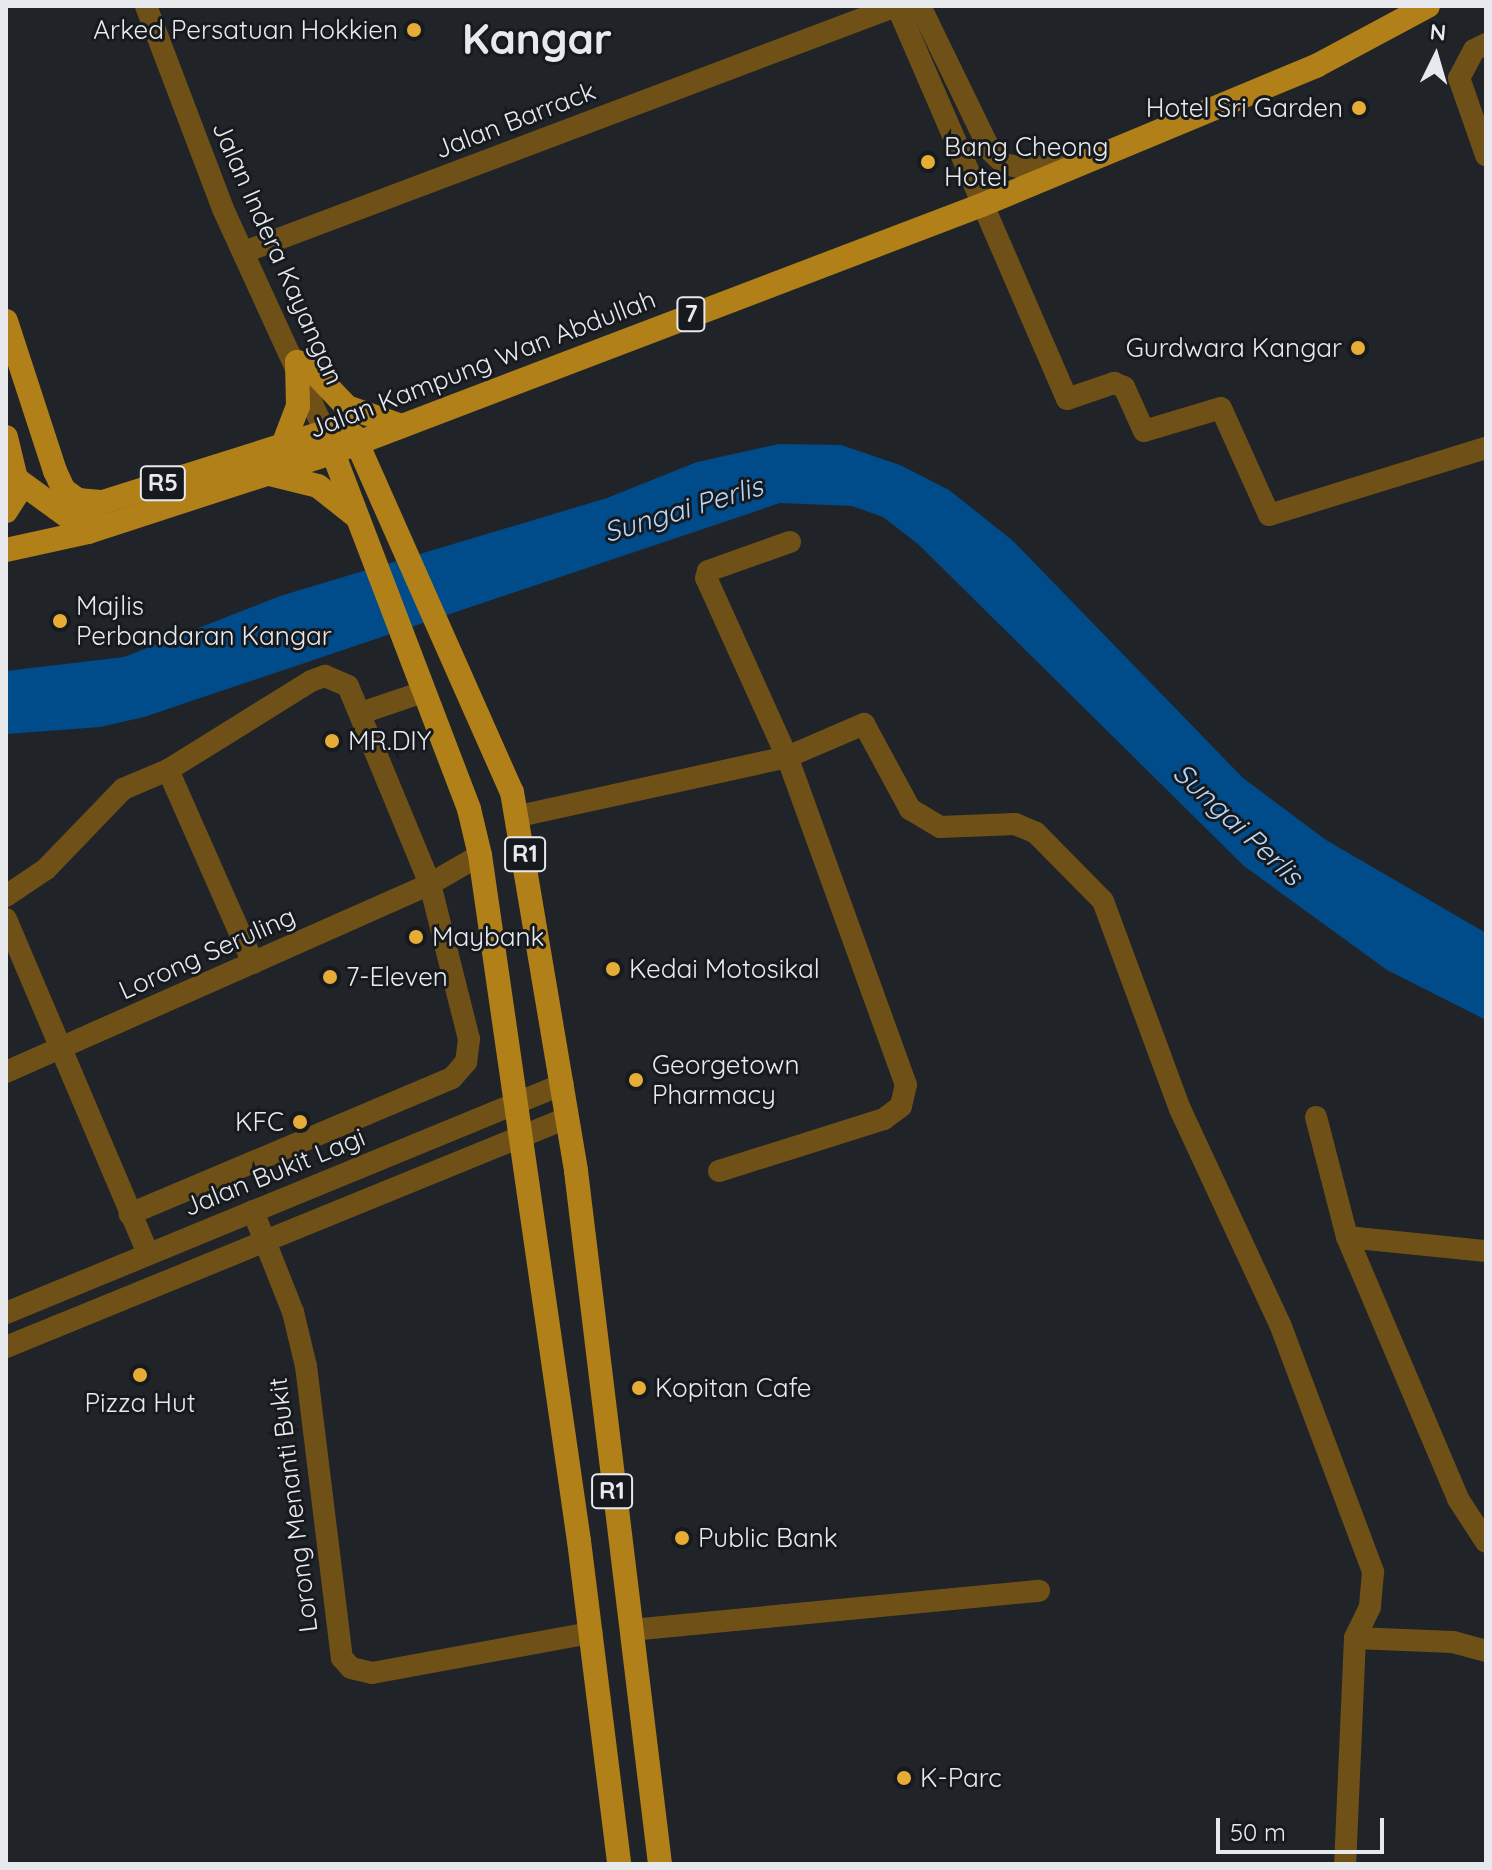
<!DOCTYPE html>
<style>
body{margin:0}
#map{position:relative;width:1492px;height:1870px;overflow:hidden;background:#202428;font-family:Quicksand,sans-serif}
div>[style]{position:absolute}
.water>*{inset:0;background:#004b8a}
.minor>*{height:22px;margin:-11px;padding:0 11px;transform-origin:11px;border-radius:11px;background:#6f5117}
.major>*{height:24px;margin:-12px;padding:0 12px;transform-origin:12px;border-radius:12px;background:#b18018}
.dots>*{width:22px;height:22px;translate:-50% -50%;box-sizing:border-box;border:4px solid #161a1e;border-radius:50%}
span{translate:-50% -50%;white-space:nowrap;text-align:center;line-height:1.15;-webkit-text-stroke:6px #161a1e;paint-order:stroke}
.shield-label span{padding:2px 6px;background:#161a1e;border:2px solid;border-radius:6px;-webkit-text-stroke-width:0}
.shield-label{font-size:24px;color:#e7e9ed;font-weight:700}
.poi-label{font-size:26px;color:#e7e9ed}
.right{translate:-100% -50%;text-align:right}
.left{translate:0 -50%;text-align:left}
.street-label{font-size:26px;color:#e7e9ed}
.water-label{font-size:28px;color:#b6d6fb;font-style:italic}
.town-label{font-size:42px;color:#e7e9ed;font-weight:700}
.frame{position:absolute;inset:0;border:8px solid #e7e9ed;pointer-events:none}
.north{position:absolute;left:1396px;top:16px;width:80px;height:80px;-webkit-text-stroke:6px #161a1e;paint-order:stroke;rotate:5deg;font-size:22px;font-weight:700;line-height:32px;text-align:center;color:#e7e9ed}
.north::after{content:'';display:block;margin:auto;width:28px;height:36px;background:#e7e9ed;clip-path:polygon(50% 0,100% 100%,50% 72%,0 100%)}
.scale{position:absolute;left:1216px;top:1818px;width:168px;height:36px;box-sizing:border-box;border:4px solid #e7e9ed;border-top:0;padding-left:10px;font-size:24px;line-height:28px;white-space:nowrap;color:#e7e9ed;-webkit-text-stroke:6px #161a1e;paint-order:stroke}
</style>
<div id="map">
<div class="water">
<i style="clip-path:polygon(779px 444px,841px 445px,900px 465px,949px 490px,1012px 540px,1243px 778px,1326px 840px,1486px 933px,1486px 1020px,1387px 970px,1244px 866px,918px 544px,883px 517px,852px 506px,780px 503px,144px 717px,100px 727px,6px 734px,6px 671px,124px 657px,280px 596px,607px 498px,697px 462px)"></i>
</div>
<div class="minor">
<i style="left:146px;top:6px;width:217px;rotate:69.2deg"></i>
<i style="left:223px;top:209px;width:245px;rotate:65.4deg"></i>
<i style="left:897px;top:6px;width:428px;rotate:66.6deg"></i>
<i style="left:1067px;top:399px;width:50px;rotate:-18.8deg"></i>
<i style="left:1114px;top:383px;width:11px;rotate:22deg"></i>
<i style="left:1124px;top:387px;width:48px;rotate:65.6deg"></i>
<i style="left:1144px;top:431px;width:80px;rotate:-16.6deg"></i>
<i style="left:1221px;top:408px;width:117px;rotate:65.8deg"></i>
<i style="left:1269px;top:515px;width:227px;rotate:-17.2deg"></i>
<i style="left:920px;top:6px;width:160px;rotate:64.1deg"></i>
<i style="left:990px;top:150px;width:20px;rotate:45deg"></i>
<i style="left:1004px;top:164px;width:19px;rotate:12deg"></i>
<i style="left:1023px;top:168px;width:48px;rotate:-5.9deg"></i>
<i style="left:1486px;top:44px;width:13px;rotate:153deg"></i>
<i style="left:1474px;top:50px;width:32px;rotate:118deg"></i>
<i style="left:1459px;top:78px;width:82px;rotate:70.7deg"></i>
<i style="left:244px;top:252px;width:697px;rotate:-20.67deg"></i>
<i style="left:361px;top:713px;width:65px;rotate:-18.7deg"></i>
<i style="left:168px;top:770px;width:211px;rotate:66.2deg"></i>
<i style="left:519px;top:816px;width:274px;rotate:-12.4deg"></i>
<i style="left:787px;top:757px;width:84px;rotate:-23.2deg"></i>
<i style="left:864px;top:724px;width:97px;rotate:61.6deg"></i>
<i style="left:910px;top:809px;width:35px;rotate:31deg"></i>
<i style="left:940px;top:827px;width:75px;rotate:-2.3deg"></i>
<i style="left:1015px;top:824px;width:23px;rotate:23deg"></i>
<i style="left:1036px;top:833px;width:95px;rotate:45.4deg"></i>
<i style="left:1103px;top:901px;width:222px;rotate:69.7deg"></i>
<i style="left:1180px;top:1109px;width:237px;rotate:65.1deg"></i>
<i style="left:1280px;top:1324px;width:265px;rotate:69.4deg"></i>
<i style="left:1373px;top:1572px;width:35px;rotate:95deg"></i>
<i style="left:1370px;top:1607px;width:34px;rotate:116deg"></i>
<i style="left:1355px;top:1638px;width:226px;rotate:92.5deg"></i>
<i style="left:6px;top:896px;width:48px;rotate:-34deg"></i>
<i style="left:46px;top:869px;width:111px;rotate:-46.1deg"></i>
<i style="left:123px;top:789px;width:49px;rotate:-22.9deg"></i>
<i style="left:168px;top:770px;width:168px;rotate:-31.9deg"></i>
<i style="left:311px;top:681px;width:15px;rotate:-20deg"></i>
<i style="left:325px;top:676px;width:25px;rotate:23deg"></i>
<i style="left:348px;top:686px;width:214px;rotate:67.5deg"></i>
<i style="left:430px;top:884px;width:160px;rotate:75.9deg"></i>
<i style="left:469px;top:1039px;width:23px;rotate:97deg"></i>
<i style="left:466px;top:1062px;width:21px;rotate:131deg"></i>
<i style="left:452px;top:1078px;width:350px;rotate:157.1deg"></i>
<i style="left:6px;top:919px;width:363px;rotate:67deg"></i>
<i style="left:6px;top:1072px;width:464px;rotate:-23.9deg"></i>
<i style="left:430px;top:884px;width:58px;rotate:-30.1deg"></i>
<i style="left:1316px;top:1117px;width:124px;rotate:75.5deg"></i>
<i style="left:1347px;top:1237px;width:285px;rotate:67deg"></i>
<i style="left:1458px;top:1499px;width:51px;rotate:56.9deg"></i>
<i style="left:719px;top:1171px;width:173px;rotate:-17.5deg"></i>
<i style="left:884px;top:1119px;width:21px;rotate:-37deg"></i>
<i style="left:901px;top:1106px;width:22px;rotate:-77deg"></i>
<i style="left:906px;top:1085px;width:349px;rotate:-109.9deg"></i>
<i style="left:787px;top:757px;width:196px;rotate:-114.3deg"></i>
<i style="left:706px;top:578px;width:7px;rotate:-74deg"></i>
<i style="left:708px;top:571px;width:87px;rotate:-19.5deg"></i>
<i style="left:253px;top:1211px;width:109px;rotate:68.4deg"></i>
<i style="left:293px;top:1312px;width:56px;rotate:76.5deg"></i>
<i style="left:306px;top:1366px;width:294px;rotate:83deg"></i>
<i style="left:342px;top:1658px;width:13px;rotate:48deg"></i>
<i style="left:351px;top:1668px;width:22px;rotate:13deg"></i>
<i style="left:372px;top:1673px;width:223px;rotate:-10.4deg"></i>
<i style="left:1347px;top:1237px;width:140px;rotate:5.8deg"></i>
<i style="left:6px;top:1313px;width:602px;rotate:-22.35deg"></i>
<i style="left:6px;top:1347px;width:606px;rotate:-22.21deg"></i>
<i style="left:631px;top:1630px;width:410px;rotate:-5.5deg"></i>
<i style="left:1355px;top:1638px;width:98px;rotate:2.3deg"></i>
<i style="left:1453px;top:1642px;width:34px;rotate:15deg"></i>
</div>
<div class="major">
<i style="left:6px;top:321px;width:158px;rotate:71.9deg"></i>
<i style="left:55px;top:471px;width:21px;rotate:65deg"></i>
<i style="left:64px;top:490px;width:17px;rotate:36deg"></i>
<i style="left:78px;top:500px;width:25px;rotate:5deg"></i>
<i style="left:103px;top:502px;width:233px;rotate:-17.5deg"></i>
<i style="left:325px;top:432px;width:29px;rotate:8deg"></i>
<i style="left:354px;top:436px;width:389px;rotate:66.1deg"></i>
<i style="left:512px;top:792px;width:384px;rotate:80.4deg"></i>
<i style="left:576px;top:1171px;width:698px;rotate:83.09deg"></i>
<i style="left:6px;top:437px;width:56px;rotate:76.5deg"></i>
<i style="left:19px;top:491px;width:24px;rotate:123deg"></i>
<i style="left:327px;top:437px;width:398px;rotate:69.1deg"></i>
<i style="left:469px;top:809px;width:47px;rotate:76.6deg"></i>
<i style="left:480px;top:855px;width:693px;rotate:81.79deg"></i>
<i style="left:579px;top:1541px;width:325px;rotate:82.9deg"></i>
<i style="left:283px;top:445px;width:42px;rotate:-69deg"></i>
<i style="left:298px;top:406px;width:44px;rotate:-91.3deg"></i>
<i style="left:297px;top:362px;width:10px;rotate:17deg"></i>
<i style="left:307px;top:365px;width:58px;rotate:46.4deg"></i>
<i style="left:347px;top:407px;width:58px;rotate:19.1deg"></i>
<i style="left:270px;top:474px;width:49px;rotate:14deg"></i>
<i style="left:318px;top:486px;width:50px;rotate:38.5deg"></i>
<i style="left:19px;top:481px;width:63px;rotate:36deg"></i>
<i style="left:70px;top:518px;width:34px;rotate:14deg"></i>
<i style="left:6px;top:550px;width:84px;rotate:-12.4deg"></i>
<i style="left:88px;top:532px;width:259px;rotate:-18deg"></i>
<i style="left:334px;top:452px;width:693px;rotate:-20.87deg"></i>
<i style="left:982px;top:205px;width:362px;rotate:-22.6deg"></i>
<i style="left:1316px;top:66px;width:127px;rotate:-28.2deg"></i>
</div>
<div class="dots">
<i style="left:414px;top:30px;background:#e7ac36"></i>
<i style="left:1359px;top:108px;background:#e7ac36"></i>
<i style="left:928px;top:162px;background:#e7ac36"></i>
<i style="left:1358px;top:348px;background:#e7ac36"></i>
<i style="left:60px;top:621px;background:#e7ac36"></i>
<i style="left:332px;top:741px;background:#e7ac36"></i>
<i style="left:416px;top:937px;background:#e7ac36"></i>
<i style="left:613px;top:969px;background:#e7ac36"></i>
<i style="left:330px;top:977px;background:#e7ac36"></i>
<i style="left:636px;top:1080px;background:#e7ac36"></i>
<i style="left:300px;top:1122px;background:#e7ac36"></i>
<i style="left:140px;top:1375px;background:#e7ac36"></i>
<i style="left:639px;top:1388px;background:#e7ac36"></i>
<i style="left:682px;top:1538px;background:#e7ac36"></i>
<i style="left:904px;top:1778px;background:#e7ac36"></i>
</div>
<div class="shield-label">
<span style="left:691px;top:314px">7</span>
<span style="left:163px;top:483px">R5</span>
<span style="left:525px;top:854px">R1</span>
<span style="left:612px;top:1491px">R1</span>
</div>
<div class="poi-label">
<span class="right" style="left:398px;top:30px">Arked Persatuan Hokkien</span>
<span class="right" style="left:1343px;top:108px">Hotel Sri Garden</span>
<span class="left" style="left:944px;top:162px">Bang Cheong<br>Hotel</span>
<span class="right" style="left:1342px;top:348px">Gurdwara Kangar</span>
<span class="left" style="left:76px;top:621px">Majlis<br>Perbandaran Kangar</span>
<span class="left" style="left:348px;top:741px">MR.DIY</span>
<span class="left" style="left:432px;top:937px">Maybank</span>
<span class="left" style="left:629px;top:969px">Kedai Motosikal</span>
<span class="left" style="left:346px;top:977px">7-Eleven</span>
<span class="left" style="left:652px;top:1080px">Georgetown<br>Pharmacy</span>
<span class="right" style="left:284px;top:1122px">KFC</span>
<span class="left" style="left:655px;top:1388px">Kopitan Cafe</span>
<span style="left:140px;top:1403px">Pizza Hut</span>
<span class="left" style="left:698px;top:1538px">Public Bank</span>
<span class="left" style="left:920px;top:1778px">K-Parc</span>
</div>
<div class="street-label">
<span style="left:515px;top:120px;rotate:-21deg">Jalan Barrack</span>
<span style="left:278px;top:253px;rotate:66deg">Jalan Indera Kayangan</span>
<span style="left:482px;top:364px;rotate:-21deg">Jalan Kampung Wan Abdullah</span>
<span style="left:207px;top:953px;rotate:-24deg">Lorong Seruling</span>
<span style="left:274px;top:1172px;rotate:-22deg">Jalan Bukit Lagi</span>
<span style="left:293px;top:1505px;rotate:-97deg">Lorong Menanti Bukit</span>
</div>
<div class="water-label">
<span style="left:683px;top:509px;rotate:-17deg">Sungai Perlis</span>
<span style="left:1238px;top:824px;rotate:43deg">Sungai Perlis</span>
</div>
<div class="town-label">
<span style="left:537px;top:39px">Kangar</span>
</div>
<div class="frame"></div>
<div class="north">N</div>
<div class="scale">50 m</div>
</div>
